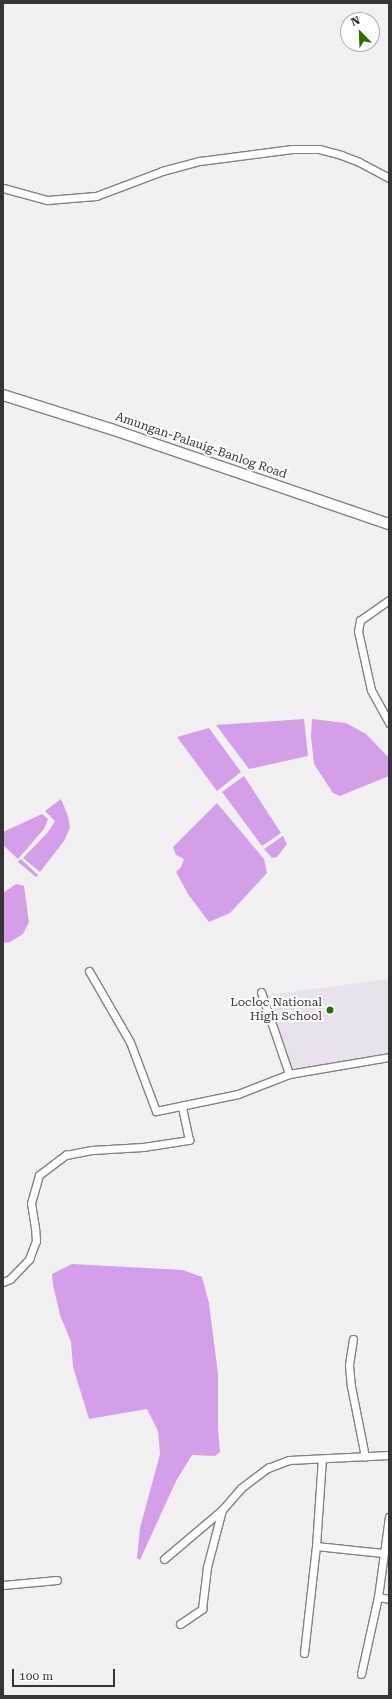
<!DOCTYPE html>
<style>
body{margin:0}
#map{position:relative;width:392px;height:1699px;overflow:hidden;background:#f3f0f4;font-family:"Roboto Serif",serif}
div>[style]{position:absolute}
.built>*{inset:0;background:#e9e2ec}
.water>*{inset:0;background:#d59ee9}
.roads{filter:drop-shadow(1px 0 #828084) drop-shadow(-1px 0 #828084) drop-shadow(0 1px #828084) drop-shadow(0 -1px #828084)}
.minor>*{height:7px;margin:-3.5px;padding:0 3.5px;transform-origin:3.5px;border-radius:3.5px;background:#fff}
.secondary>*{height:10px;margin:-5px;padding:0 5px;transform-origin:5px;border-radius:5px;background:#fff}
.dots>*{width:11px;height:11px;translate:-50% -50%;box-sizing:border-box;border:2px solid #fffeff;border-radius:50%}
span{translate:-50% -50%;white-space:nowrap;text-align:center;line-height:1.15;-webkit-text-stroke:4px #fffeff;paint-order:stroke}
.street-label{font-size:12px;color:#353436}
.poi-label{font-size:12px;color:#353436}
.right{translate:-100% -50%;text-align:right}
.frame{position:absolute;inset:0;border:4px solid #353436;pointer-events:none}
.north{position:absolute;left:340px;top:12px;width:40px;height:40px;box-sizing:border-box;background:#fffeff;border:1px solid #aeadaf;border-radius:50%;rotate:337deg;font-size:11px;font-weight:700;line-height:16px;text-align:center;color:#353436}
.north::after{content:'';display:block;margin:auto;width:14px;height:18px;background:#2f6d00;clip-path:polygon(50% 0,100% 100%,50% 72%,0 100%)}
.scale{position:absolute;left:12px;top:1669px;width:103px;height:18px;box-sizing:border-box;border:2px solid #353436;border-top:0;padding-left:5px;font-size:12px;line-height:14px;white-space:nowrap;color:#353436;-webkit-text-stroke:3px #fffeff;paint-order:stroke}
</style>
<div id="map">
<div class="built">
<i style="clip-path:polygon(389px 979px,389px 1053px,293px 1071px,276px 1025px,267px 995px)"></i>
</div>
<div class="water">
<i style="clip-path:polygon(304px 719px,308px 756px,249px 769px,216px 725px)"></i>
<i style="clip-path:polygon(312px 719px,346px 723px,366px 734px,389px 758px,389px 776px,340px 796px,333px 793px,314px 764px,311px 736px)"></i>
<i style="clip-path:polygon(209px 728px,241px 772px,217px 791px,177px 737px)"></i>
<i style="clip-path:polygon(244px 776px,281px 833px,262px 846px,222px 792px)"></i>
<i style="clip-path:polygon(61px 799px,68px 816px,70px 828px,64px 841px,40px 872px,23px 858px,48px 832px,55px 821px,45px 811px)"></i>
<i style="clip-path:polygon(217px 803px,264px 859px,267px 873px,230px 913px,209px 922px,188px 894px,176px 872px,181px 867px,184px 859px,176px 855px,173px 847px)"></i>
<i style="clip-path:polygon(42px 814px,48px 819px,44px 829px,18px 859px,3px 845px,3px 832px)"></i>
<i style="clip-path:polygon(283px 836px,287px 844px,277px 857px,272px 858px,264px 849px)"></i>
<i style="clip-path:polygon(21px 859px,38px 875px,36px 877px,18px 862px)"></i>
<i style="clip-path:polygon(16px 884px,24px 886px,29px 922px,23px 934px,10px 942px,3px 943px,3px 893px)"></i>
<i style="clip-path:polygon(72px 1264px,183px 1270px,202px 1277px,209px 1303px,218px 1374px,218px 1428px,220px 1452px,215px 1456px,192px 1455px,176px 1481px,140px 1560px,137px 1558px,140px 1528px,160px 1454px,158px 1431px,147px 1409px,89px 1419px,73px 1367px,71px 1342px,60px 1315px,53px 1285px,52px 1274px)"></i>
</div>
<div class="roads">
<div class="minor">
<i style="left:3px;top:188px;width:46px;rotate:15.3deg"></i>
<i style="left:47px;top:200px;width:49px;rotate:-4.7deg"></i>
<i style="left:96px;top:196px;width:71px;rotate:-20.7deg"></i>
<i style="left:162px;top:171px;width:39px;rotate:-15deg"></i>
<i style="left:200px;top:161px;width:93px;rotate:-7.4deg"></i>
<i style="left:292px;top:149px;width:27px"></i>
<i style="left:319px;top:149px;width:23px;rotate:15deg"></i>
<i style="left:341px;top:155px;width:19px;rotate:21deg"></i>
<i style="left:359px;top:162px;width:34px;rotate:28deg"></i>
<i style="left:389px;top:600px;width:35px;rotate:145deg"></i>
<i style="left:360px;top:620px;width:11px;rotate:100deg"></i>
<i style="left:358px;top:631px;width:60px;rotate:77.6deg"></i>
<i style="left:371px;top:690px;width:38px;rotate:61deg"></i>
<i style="left:89px;top:971px;width:82px;rotate:60deg"></i>
<i style="left:130px;top:1042px;width:74px;rotate:69.4deg"></i>
<i style="left:156px;top:1111px;width:84px;rotate:-11.7deg"></i>
<i style="left:238px;top:1094px;width:55px;rotate:-21.4deg"></i>
<i style="left:289px;top:1074px;width:101px;rotate:-9.6deg"></i>
<i style="left:261px;top:992px;width:87px;rotate:71.1deg"></i>
<i style="left:3px;top:1282px;width:8px;rotate:-23deg"></i>
<i style="left:10px;top:1279px;width:28px;rotate:-46deg"></i>
<i style="left:29px;top:1259px;width:19px;rotate:-69deg"></i>
<i style="left:36px;top:1241px;width:13px;rotate:-94deg"></i>
<i style="left:35px;top:1228px;width:25px;rotate:-99deg"></i>
<i style="left:31px;top:1203px;width:29px;rotate:-74deg"></i>
<i style="left:39px;top:1175px;width:34px;rotate:-37deg"></i>
<i style="left:66px;top:1155px;width:26px;rotate:-11deg"></i>
<i style="left:92px;top:1150px;width:51px;rotate:-3.4deg"></i>
<i style="left:143px;top:1147px;width:47px;rotate:-8.7deg"></i>
<i style="left:189px;top:1140px;width:35px;rotate:-102deg"></i>
<i style="left:353px;top:1339px;width:26px;rotate:99deg"></i>
<i style="left:349px;top:1365px;width:21px;rotate:85deg"></i>
<i style="left:351px;top:1386px;width:72px;rotate:78.8deg"></i>
<i style="left:316px;top:1546px;width:67px;rotate:6deg"></i>
<i style="left:164px;top:1559px;width:76px;rotate:-40.2deg"></i>
<i style="left:222px;top:1510px;width:29px;rotate:-49deg"></i>
<i style="left:241px;top:1488px;width:34px;rotate:-37deg"></i>
<i style="left:268px;top:1468px;width:22px;rotate:-21deg"></i>
<i style="left:289px;top:1460px;width:100px;rotate:-2.9deg"></i>
<i style="left:3px;top:1585px;width:54px;rotate:-5.3deg"></i>
<i style="left:378px;top:1597px;width:11px;rotate:10deg"></i>
<i style="left:180px;top:1624px;width:27px;rotate:-34deg"></i>
<i style="left:202px;top:1609px;width:42px;rotate:-83.2deg"></i>
<i style="left:207px;top:1567px;width:59px;rotate:-75.3deg"></i>
<i style="left:304px;top:1653px;width:108px;rotate:-83.6deg"></i>
<i style="left:316px;top:1546px;width:87px;rotate:-86.1deg"></i>
<i style="left:361px;top:1674px;width:79px;rotate:-77.6deg"></i>
<i style="left:378px;top:1597px;width:81px;rotate:-82.2deg"></i>
</div>
<div class="secondary">
<i style="left:3px;top:395px;width:113px;rotate:17.5deg"></i>
<i style="left:111px;top:429px;width:294px;rotate:18.9deg"></i>
</div>
</div>
<div class="dots">
<i style="left:330px;top:1010px;background:#2f6d00"></i>
</div>
<div class="street-label">
<span style="left:201px;top:446px;rotate:19deg">Amungan-Palauig-Banlog Road</span>
</div>
<div class="poi-label">
<span class="right" style="left:322px;top:1010px">Locloc National<br>High School</span>
</div>
<div class="frame"></div>
<div class="north">N</div>
<div class="scale">100 m</div>
</div>
